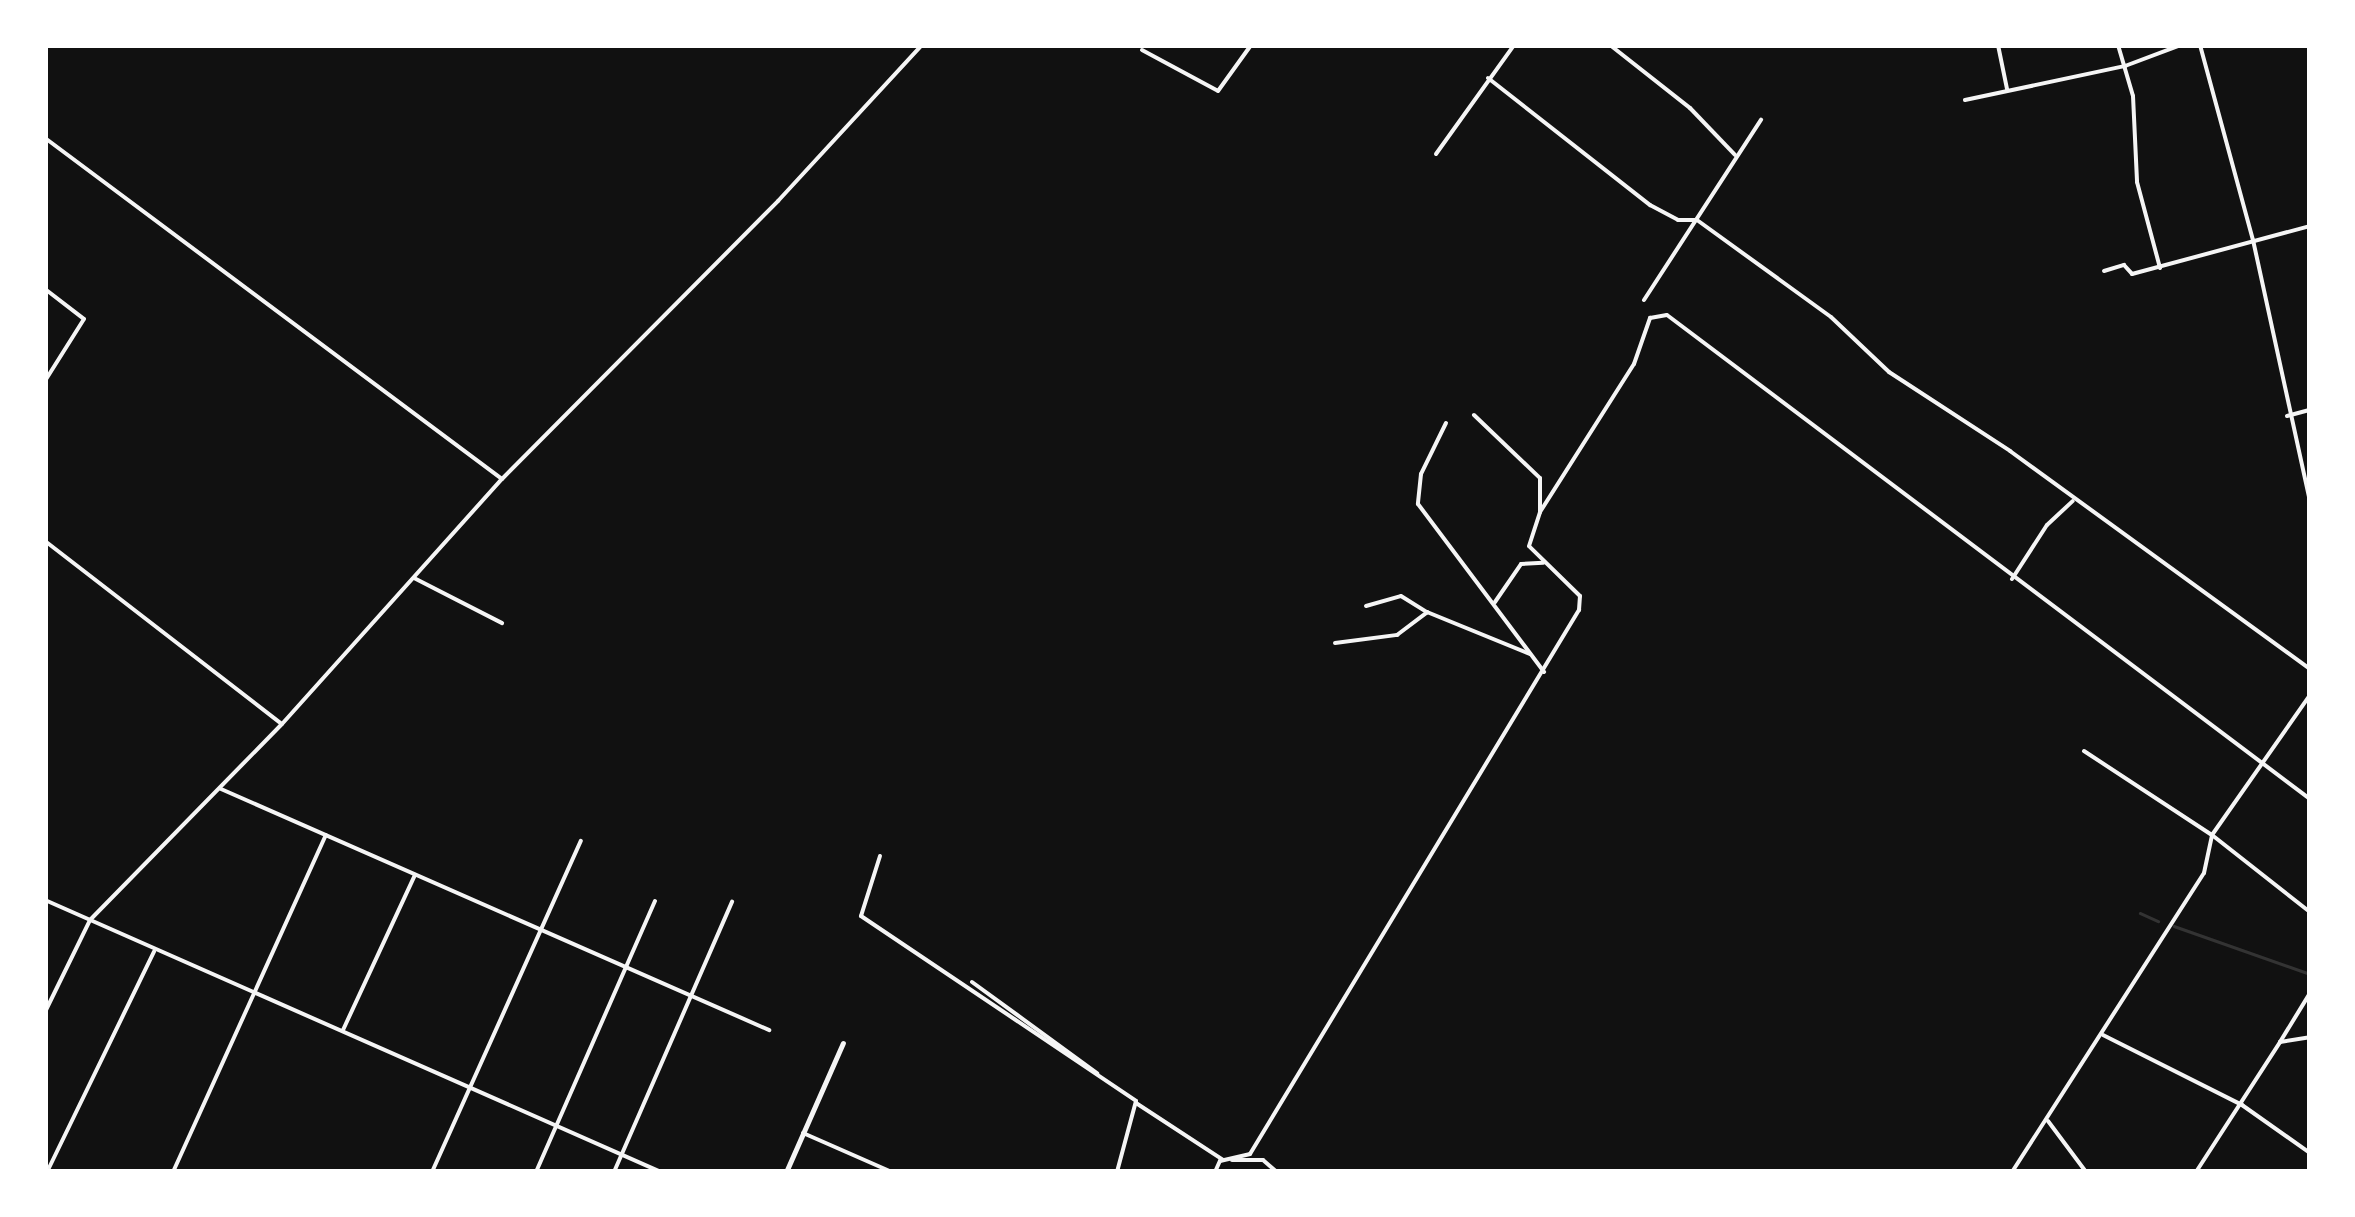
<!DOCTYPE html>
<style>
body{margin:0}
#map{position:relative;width:2355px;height:1217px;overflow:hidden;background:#111;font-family:"Golos Text",sans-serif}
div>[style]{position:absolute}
.stream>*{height:2.5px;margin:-1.25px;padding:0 1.25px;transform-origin:1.25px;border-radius:1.25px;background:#333}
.minor>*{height:4px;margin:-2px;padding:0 2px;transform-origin:2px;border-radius:2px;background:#f5f5f5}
.tertiary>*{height:5px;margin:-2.5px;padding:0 2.5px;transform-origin:2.5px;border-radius:2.5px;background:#f5f5f5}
span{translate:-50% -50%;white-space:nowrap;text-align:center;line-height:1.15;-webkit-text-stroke:10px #fff;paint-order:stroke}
.frame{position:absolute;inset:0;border:48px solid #fff;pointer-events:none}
</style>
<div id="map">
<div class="stream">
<i style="left:2140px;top:913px;width:20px;rotate:24deg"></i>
<i style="left:2174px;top:926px;width:144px;rotate:19.4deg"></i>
</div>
<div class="minor">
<i style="left:1610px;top:45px;width:102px;rotate:38.2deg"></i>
<i style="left:1690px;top:108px;width:65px;rotate:46.2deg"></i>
<i style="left:1998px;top:45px;width:45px;rotate:78.4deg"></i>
<i style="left:2118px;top:45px;width:53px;rotate:73.6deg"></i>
<i style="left:2133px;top:96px;width:86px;rotate:87.3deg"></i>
<i style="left:2137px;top:182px;width:89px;rotate:75deg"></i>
<i style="left:2200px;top:45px;width:202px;rotate:74.8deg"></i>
<i style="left:2253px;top:240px;width:268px;rotate:77.7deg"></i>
<i style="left:1142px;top:50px;width:86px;rotate:28.3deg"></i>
<i style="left:1218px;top:91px;width:57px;rotate:-54.3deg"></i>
<i style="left:1488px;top:78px;width:206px;rotate:38.1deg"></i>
<i style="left:1650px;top:205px;width:32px;rotate:28deg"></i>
<i style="left:1678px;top:220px;width:19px"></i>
<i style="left:1697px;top:220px;width:165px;rotate:35.9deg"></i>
<i style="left:1831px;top:317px;width:80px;rotate:43.5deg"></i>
<i style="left:1889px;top:372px;width:145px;rotate:33.1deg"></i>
<i style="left:2010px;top:451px;width:371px;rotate:36deg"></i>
<i style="left:1965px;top:100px;width:164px;rotate:-12deg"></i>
<i style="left:2125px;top:66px;width:60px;rotate:-20.6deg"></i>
<i style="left:45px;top:138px;width:570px;rotate:36.73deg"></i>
<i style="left:1436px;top:154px;width:134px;rotate:-54.4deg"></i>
<i style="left:2104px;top:271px;width:21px;rotate:-17deg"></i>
<i style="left:2124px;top:265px;width:12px;rotate:48deg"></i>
<i style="left:2132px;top:274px;width:184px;rotate:-15.1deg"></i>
<i style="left:45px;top:289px;width:49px;rotate:37.6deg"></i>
<i style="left:84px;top:319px;width:73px;rotate:122.2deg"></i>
<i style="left:1644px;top:300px;width:215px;rotate:-57deg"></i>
<i style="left:1474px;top:415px;width:91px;rotate:43.7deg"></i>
<i style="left:1540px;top:478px;width:34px;rotate:90deg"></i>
<i style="left:2287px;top:416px;width:24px;rotate:-15deg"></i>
<i style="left:1446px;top:423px;width:57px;rotate:116.1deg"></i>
<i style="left:1421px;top:474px;width:30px;rotate:96deg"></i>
<i style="left:1418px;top:504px;width:210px;rotate:53.1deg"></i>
<i style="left:45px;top:541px;width:299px;rotate:37.7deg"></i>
<i style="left:414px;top:578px;width:99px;rotate:27.1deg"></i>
<i style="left:2012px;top:579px;width:64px;rotate:-57.1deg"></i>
<i style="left:2047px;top:525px;width:35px;rotate:-43deg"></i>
<i style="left:1495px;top:602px;width:46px;rotate:-55.6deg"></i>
<i style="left:1521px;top:564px;width:22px;rotate:-3deg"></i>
<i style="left:1366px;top:606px;width:36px;rotate:-16deg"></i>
<i style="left:1401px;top:596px;width:31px;rotate:32deg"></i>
<i style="left:1335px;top:643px;width:63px;rotate:-7.4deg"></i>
<i style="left:1397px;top:635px;width:38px;rotate:-37deg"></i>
<i style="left:1427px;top:612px;width:111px;rotate:22.2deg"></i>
<i style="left:2084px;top:751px;width:153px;rotate:33.3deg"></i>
<i style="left:2212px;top:835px;width:125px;rotate:38.2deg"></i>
<i style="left:221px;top:789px;width:599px;rotate:23.74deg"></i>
<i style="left:880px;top:856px;width:63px;rotate:107.6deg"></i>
<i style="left:861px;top:916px;width:331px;rotate:33.9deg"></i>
<i style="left:1136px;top:1101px;width:73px;rotate:105deg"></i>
<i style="left:45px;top:900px;width:673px;rotate:23.82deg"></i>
<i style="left:972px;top:982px;width:155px;rotate:36.1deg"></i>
<i style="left:45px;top:1012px;width:102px;rotate:-63.9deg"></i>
<i style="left:90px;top:920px;width:274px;rotate:-45.6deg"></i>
<i style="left:282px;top:724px;width:329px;rotate:-48.1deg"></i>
<i style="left:502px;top:479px;width:392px;rotate:-45.2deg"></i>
<i style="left:778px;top:201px;width:212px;rotate:-47.3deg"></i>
<i style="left:343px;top:1030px;width:171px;rotate:-65.1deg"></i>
<i style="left:2103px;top:1035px;width:156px;rotate:26.7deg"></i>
<i style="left:2242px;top:1105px;width:83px;rotate:35.2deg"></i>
<i style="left:2280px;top:1042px;width:57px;rotate:-58.5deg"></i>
<i style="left:1136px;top:1103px;width:104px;rotate:33.2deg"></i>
<i style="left:2048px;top:1121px;width:64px;rotate:53.3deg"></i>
<i style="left:803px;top:1133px;width:97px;rotate:23.7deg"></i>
<i style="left:1232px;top:1160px;width:31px"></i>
<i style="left:1263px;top:1160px;width:18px;rotate:41deg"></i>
<i style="left:47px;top:1172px;width:245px;rotate:-64.1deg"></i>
<i style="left:173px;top:1172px;width:370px;rotate:-65.6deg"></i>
<i style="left:432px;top:1172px;width:363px;rotate:-65.8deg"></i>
<i style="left:536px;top:1172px;width:296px;rotate:-66.3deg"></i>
<i style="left:614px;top:1172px;width:295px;rotate:-66.4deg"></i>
<i style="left:1215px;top:1172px;width:12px;rotate:-66deg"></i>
<i style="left:1220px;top:1161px;width:31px;rotate:-13deg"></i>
<i style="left:1250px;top:1154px;width:636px;rotate:-58.84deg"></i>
<i style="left:1579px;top:610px;width:14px;rotate:-86deg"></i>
<i style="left:1580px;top:596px;width:71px;rotate:-135.6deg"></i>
<i style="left:1529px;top:546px;width:36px;rotate:-72deg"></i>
<i style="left:1540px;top:512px;width:175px;rotate:-57.6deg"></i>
<i style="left:1634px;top:364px;width:49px;rotate:-70.8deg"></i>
<i style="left:1650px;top:318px;width:17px;rotate:-10deg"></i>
<i style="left:1667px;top:315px;width:805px;rotate:36.97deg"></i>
<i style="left:2012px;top:1172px;width:355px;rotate:-57.3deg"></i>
<i style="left:2204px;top:873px;width:39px;rotate:-78deg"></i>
<i style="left:2212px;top:835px;width:171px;rotate:-55deg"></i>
<i style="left:2196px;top:1172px;width:155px;rotate:-57.1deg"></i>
<i style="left:2280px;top:1042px;width:30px;rotate:-9deg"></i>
</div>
<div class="tertiary">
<i style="left:786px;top:1172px;width:141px;rotate:-66.2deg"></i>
</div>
<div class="frame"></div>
</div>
